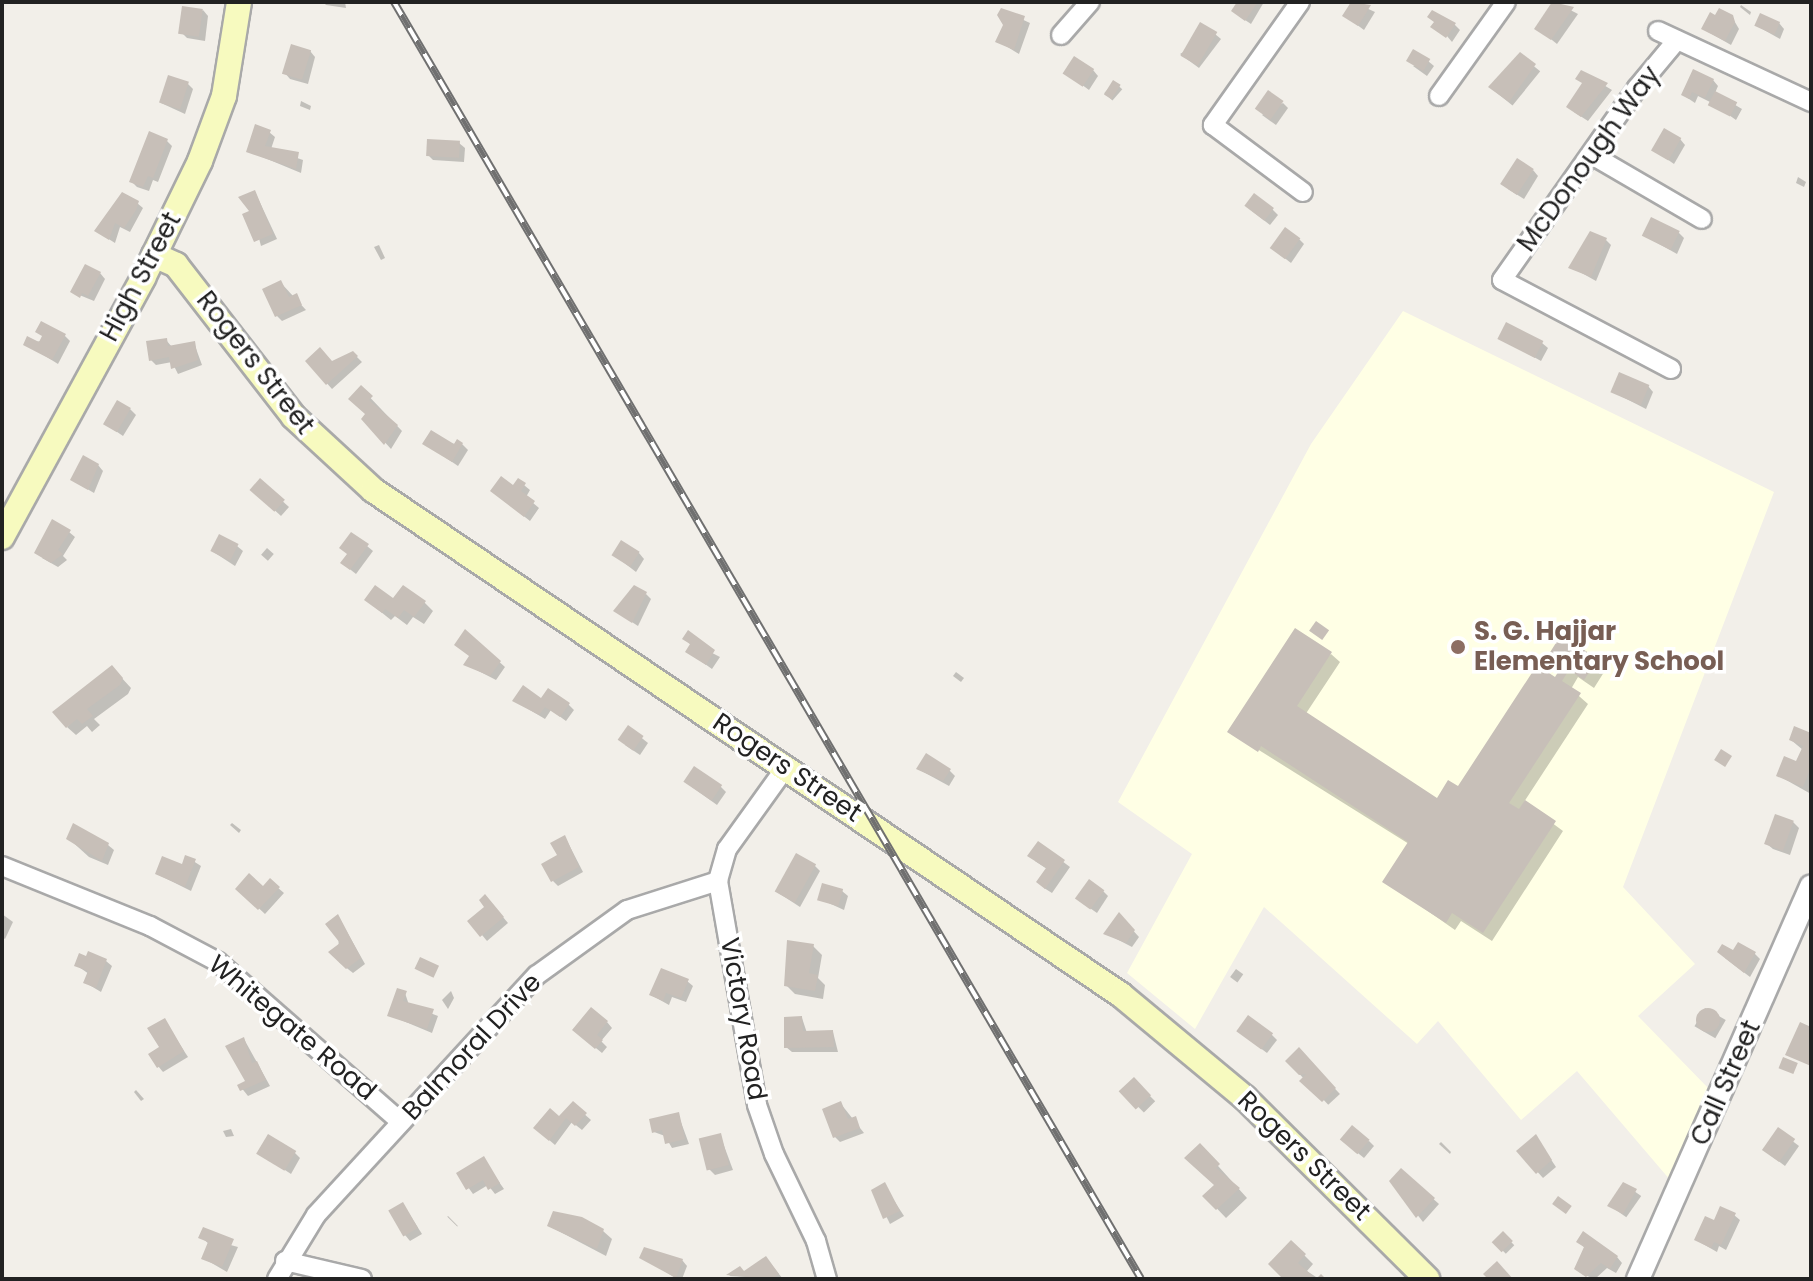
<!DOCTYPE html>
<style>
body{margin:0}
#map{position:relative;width:1813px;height:1281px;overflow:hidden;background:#f2efe9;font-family:Poppins,sans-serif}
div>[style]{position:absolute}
.education>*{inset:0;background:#ffffe5}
.shadow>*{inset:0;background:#0003;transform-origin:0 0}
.building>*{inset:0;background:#c7bfb8;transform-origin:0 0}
.round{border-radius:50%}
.roads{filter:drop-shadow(2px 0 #a9a9a9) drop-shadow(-2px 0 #a9a9a9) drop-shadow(0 2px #a9a9a9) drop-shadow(0 -2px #a9a9a9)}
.minor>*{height:18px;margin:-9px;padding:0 9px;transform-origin:9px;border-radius:9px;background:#fff}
.tertiary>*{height:22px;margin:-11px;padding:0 11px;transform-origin:11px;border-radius:11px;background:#fff}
.secondary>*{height:24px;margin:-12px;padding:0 12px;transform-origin:12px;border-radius:12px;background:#f7fabf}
.rail>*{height:8px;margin-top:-4px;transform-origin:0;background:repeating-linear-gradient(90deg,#fff 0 15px,#707070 0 30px);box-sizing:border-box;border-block:2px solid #707070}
.dots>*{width:22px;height:22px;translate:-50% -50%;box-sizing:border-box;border:4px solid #fff;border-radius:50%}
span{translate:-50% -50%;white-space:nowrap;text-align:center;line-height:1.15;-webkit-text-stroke:7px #fff;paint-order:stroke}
.street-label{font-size:26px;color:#222}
.education-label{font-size:26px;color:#785e54;font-weight:700}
.left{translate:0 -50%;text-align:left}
.frame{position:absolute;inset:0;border:4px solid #222;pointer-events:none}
</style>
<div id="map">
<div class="education">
<i style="clip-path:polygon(1403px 311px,1774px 492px,1623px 887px,1695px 964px,1638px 1016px,1711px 1091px,1671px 1181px,1577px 1071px,1521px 1120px,1438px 1021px,1417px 1044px,1264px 907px,1195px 1029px,1127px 973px,1192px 854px,1118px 802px,1311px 444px)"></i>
</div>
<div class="shadow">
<i style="clip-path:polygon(323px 2px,345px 2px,346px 8px,326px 5px)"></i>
<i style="clip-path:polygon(1240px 2px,1264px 2px,1251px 24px,1239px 16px)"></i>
<i style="clip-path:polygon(1353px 2px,1375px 12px,1364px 30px,1345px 16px)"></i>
<i style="clip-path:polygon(1555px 2px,1578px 14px,1557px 44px,1537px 28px)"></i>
<i style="clip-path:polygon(1741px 5px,1751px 12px,1750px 15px,1740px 7px)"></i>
<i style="clip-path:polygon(203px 10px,208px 16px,205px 41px,187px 38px,182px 33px)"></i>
<i style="clip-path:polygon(1002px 10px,1030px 23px,1019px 54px,998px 41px,1005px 26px)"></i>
<i style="clip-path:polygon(1732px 17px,1739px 29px,1731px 45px,1703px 29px)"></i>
<i style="clip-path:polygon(1436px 23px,1455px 25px,1460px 30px,1452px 42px)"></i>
<i style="clip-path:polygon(1779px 23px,1784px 29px,1780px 39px,1757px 26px)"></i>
<i style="clip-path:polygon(1215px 34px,1221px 39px,1199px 68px,1180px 54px)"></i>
<i style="clip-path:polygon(310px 51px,315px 57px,308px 84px,290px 79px,285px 73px)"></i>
<i style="left:1520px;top:55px;width:26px;height:44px;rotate:39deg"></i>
<i style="clip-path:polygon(1428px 61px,1434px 66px,1427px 76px,1413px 66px)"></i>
<i style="clip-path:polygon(1093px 70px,1098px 76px,1089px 90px,1066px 73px)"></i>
<i style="clip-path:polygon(1582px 72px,1612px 90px,1588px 121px,1574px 112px,1584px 85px)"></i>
<i style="clip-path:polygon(1713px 80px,1718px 86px,1715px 93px,1742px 109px,1736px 120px,1712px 103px,1698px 96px,1695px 103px,1683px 95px)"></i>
<i style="left:1114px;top:82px;width:11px;height:15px;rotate:41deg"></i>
<i style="clip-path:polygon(188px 84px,193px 89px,185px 114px,161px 103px)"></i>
<i style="clip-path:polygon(301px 101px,311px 106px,310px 110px,300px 106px)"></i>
<i style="clip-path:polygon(1283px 103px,1288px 108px,1276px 125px,1262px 115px)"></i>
<i style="clip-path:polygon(269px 132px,275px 137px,271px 149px,303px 160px,301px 173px,248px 151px)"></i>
<i style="clip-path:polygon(1680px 139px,1685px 145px,1674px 164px,1654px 150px)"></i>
<i style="clip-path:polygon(167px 141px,172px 146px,158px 182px,153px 180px,149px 191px,137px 187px,131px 181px)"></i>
<i style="clip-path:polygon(459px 143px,465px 148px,464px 162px,433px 160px,428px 155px)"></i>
<i style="clip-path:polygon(1533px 170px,1538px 176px,1524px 199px,1508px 189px)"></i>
<i style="clip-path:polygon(1798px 177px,1806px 182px,1804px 187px,1796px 183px)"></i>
<i style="clip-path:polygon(255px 192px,277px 239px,261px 246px,252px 212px)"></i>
<i style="clip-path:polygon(137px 203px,143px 208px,130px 232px,120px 227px,115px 243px,96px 231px)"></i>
<i style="clip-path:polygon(1272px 209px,1278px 215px,1270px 225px,1252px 211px)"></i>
<i style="clip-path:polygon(1679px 233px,1684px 238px,1677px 254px,1645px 236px)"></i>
<i style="clip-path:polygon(1299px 239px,1304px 244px,1291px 263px,1278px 253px)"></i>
<i style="clip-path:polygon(1606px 240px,1611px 245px,1596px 281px,1571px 267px)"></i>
<i style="clip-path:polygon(379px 245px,385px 258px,381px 260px,374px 247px)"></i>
<i style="clip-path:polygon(100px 273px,105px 279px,94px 301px,72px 292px)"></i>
<i style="clip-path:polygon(281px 283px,306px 310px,282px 321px,277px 316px)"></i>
<i style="clip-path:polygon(65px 336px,70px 341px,58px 364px,26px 344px)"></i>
<i style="clip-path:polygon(1500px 338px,1542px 343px,1548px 348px,1541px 361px)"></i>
<i style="clip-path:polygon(166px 340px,172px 347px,194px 343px,202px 365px,178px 374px,172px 362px,156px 365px,151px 360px)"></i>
<i style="clip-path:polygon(353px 353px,362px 362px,332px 389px,308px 362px,332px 363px)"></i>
<i style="clip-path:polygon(1648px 386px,1653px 392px,1646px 409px,1613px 392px)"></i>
<i style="clip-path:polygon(361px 388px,402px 431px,391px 449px,364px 419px,368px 414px)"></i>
<i style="clip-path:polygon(130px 409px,136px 415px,123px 436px,104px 423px)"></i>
<i style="clip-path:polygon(424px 443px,462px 444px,468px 450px,458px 466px)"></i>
<i style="clip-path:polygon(98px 465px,103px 471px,94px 493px,72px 480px)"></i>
<i style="clip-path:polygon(260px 481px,289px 507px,281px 516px,258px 495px)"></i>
<i style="clip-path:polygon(519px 481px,530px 490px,526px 497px,539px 508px,530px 521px,498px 496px)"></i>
<i style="clip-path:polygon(69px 532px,75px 537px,63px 556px,67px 560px,58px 567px,42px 558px)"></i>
<i style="clip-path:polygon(237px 546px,243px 551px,235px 566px,212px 551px)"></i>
<i style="clip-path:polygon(367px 546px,373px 551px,356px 574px,342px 563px)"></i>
<i style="left:267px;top:548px;width:9px;height:9px;rotate:41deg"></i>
<i style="clip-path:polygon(639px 553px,644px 559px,636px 572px,614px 555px)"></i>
<i style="clip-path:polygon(646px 594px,651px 599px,638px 626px,615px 611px)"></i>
<i style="clip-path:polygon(366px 600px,424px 602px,433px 611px,424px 624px,413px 617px,407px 625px,395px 616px,391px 620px)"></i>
<i style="clip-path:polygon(466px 632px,505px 667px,496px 680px,465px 664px,471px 656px)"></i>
<i style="clip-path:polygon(1562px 637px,1606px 669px,1594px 688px,1578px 677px,1571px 689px,1588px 704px,1524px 802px,1563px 831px,1492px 941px,1461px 921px,1455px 930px,1385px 881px,1409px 844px,1230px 732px,1331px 654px,1340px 662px,1305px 715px,1437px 800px,1459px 789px,1556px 680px,1563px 668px,1550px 656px)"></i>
<i style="clip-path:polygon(685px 639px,720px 657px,712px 669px,688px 652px,692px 646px)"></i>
<i style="left:956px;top:672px;width:10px;height:5px;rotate:37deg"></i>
<i style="clip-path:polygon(120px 676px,131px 688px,128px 694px,94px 719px,100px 725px,92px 732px,87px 726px,76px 735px,67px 727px)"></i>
<i style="clip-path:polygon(542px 700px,568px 704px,574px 710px,566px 721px,551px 710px,545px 719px,515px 701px)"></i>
<i style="clip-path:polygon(628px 727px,648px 743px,640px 755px,625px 745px)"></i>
<i style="clip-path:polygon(1811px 735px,1811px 794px,1779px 776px,1797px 763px,1803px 750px,1791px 740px)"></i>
<i style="clip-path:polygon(918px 769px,950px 771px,955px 776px,949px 786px)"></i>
<i style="clip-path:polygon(692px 787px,721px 787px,726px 792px,717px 805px)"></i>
<i style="clip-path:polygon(1793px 822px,1799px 828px,1790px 855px,1773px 849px,1767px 844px)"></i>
<i style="clip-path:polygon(232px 823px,241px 830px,239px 833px,230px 825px)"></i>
<i style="clip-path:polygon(565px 837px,583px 872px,558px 886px,553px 881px)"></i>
<i style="clip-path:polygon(68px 838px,108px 845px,114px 850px,108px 865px,89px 857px)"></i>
<i style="clip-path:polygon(1038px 843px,1070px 867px,1052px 893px,1044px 888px,1047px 869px,1035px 861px)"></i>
<i style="clip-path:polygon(187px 857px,201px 866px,191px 891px,157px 874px,183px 867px)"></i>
<i style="clip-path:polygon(814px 865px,820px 871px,800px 907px,777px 892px)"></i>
<i style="clip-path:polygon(270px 881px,284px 893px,265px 914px,238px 889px,263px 889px)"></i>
<i style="clip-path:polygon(842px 891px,848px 896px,844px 910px,820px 899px)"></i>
<i style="clip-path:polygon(1103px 891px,1108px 896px,1097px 913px,1084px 904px)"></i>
<i style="clip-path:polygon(491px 903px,508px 923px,487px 941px,482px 935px)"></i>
<i style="clip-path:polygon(2px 914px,13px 922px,5px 939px,2px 937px)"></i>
<i style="clip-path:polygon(1119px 915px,1139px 937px,1132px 947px,1105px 933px)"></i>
<i style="clip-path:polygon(338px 916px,365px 964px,353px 973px,339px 962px)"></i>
<i style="clip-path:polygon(813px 946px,822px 955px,818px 978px,825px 985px,823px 999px,795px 994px,786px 985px)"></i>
<i style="clip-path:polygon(1733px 953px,1755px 954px,1760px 959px,1750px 977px,1725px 958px)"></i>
<i style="clip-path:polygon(106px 961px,112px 966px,101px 992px,86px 983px,89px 974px,76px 965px)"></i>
<i style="left:1236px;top:969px;width:9px;height:10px;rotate:36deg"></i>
<i style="clip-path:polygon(687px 981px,693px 986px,686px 1002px,672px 997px,669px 1005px,651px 995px)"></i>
<i style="clip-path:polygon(451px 991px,454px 998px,448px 1009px,442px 1000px)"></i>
<i style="clip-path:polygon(405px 993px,409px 1005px,438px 1016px,432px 1033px,389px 1015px)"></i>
<i style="left:1705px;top:1008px;width:24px;height:21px;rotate:30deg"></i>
<i style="clip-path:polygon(802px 1018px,807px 1033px,833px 1032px,838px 1052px,792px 1052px,786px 1047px)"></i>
<i style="clip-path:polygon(164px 1020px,188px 1057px,163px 1072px,158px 1066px)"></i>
<i style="clip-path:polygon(607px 1022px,612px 1028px,601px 1041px,607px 1047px,602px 1053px,580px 1035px)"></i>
<i style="clip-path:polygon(1272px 1035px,1277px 1040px,1267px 1053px,1244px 1036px)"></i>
<i style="clip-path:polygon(244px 1039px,270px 1086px,248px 1096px,240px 1086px,247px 1082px)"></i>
<i style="left:1299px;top:1050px;width:60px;height:16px;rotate:47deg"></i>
<i style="left:1134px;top:1080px;width:30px;height:16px;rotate:45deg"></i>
<i style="clip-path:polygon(136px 1090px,144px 1099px,141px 1101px,134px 1092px)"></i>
<i style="clip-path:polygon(573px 1104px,591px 1120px,582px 1130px,572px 1122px,555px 1145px,541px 1133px)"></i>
<i style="clip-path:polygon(841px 1104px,864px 1133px,840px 1142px,835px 1137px)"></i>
<i style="clip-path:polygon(678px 1114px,689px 1144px,672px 1148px,665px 1136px,654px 1132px)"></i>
<i style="clip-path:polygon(231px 1129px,234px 1136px,226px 1137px,223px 1131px)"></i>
<i style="clip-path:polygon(1778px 1130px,1799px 1146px,1785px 1166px,1770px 1155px)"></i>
<i style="clip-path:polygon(720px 1135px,733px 1170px,715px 1175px,709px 1169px)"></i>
<i style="clip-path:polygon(1536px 1137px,1556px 1167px,1543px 1178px,1519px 1151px)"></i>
<i style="clip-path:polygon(1369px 1141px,1374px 1146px,1364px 1158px,1348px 1145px)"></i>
<i style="clip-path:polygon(1441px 1142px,1451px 1152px,1450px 1154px,1439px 1144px)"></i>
<i style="clip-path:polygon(1200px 1146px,1247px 1198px,1226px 1218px,1205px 1196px,1217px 1185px)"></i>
<i style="clip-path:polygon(259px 1153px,295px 1153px,300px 1158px,291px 1174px)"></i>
<i style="clip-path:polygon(483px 1159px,504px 1189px,495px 1194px,488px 1185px,473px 1194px,458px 1173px)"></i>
<i style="clip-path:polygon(1401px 1170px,1439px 1204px,1423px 1222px,1391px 1181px)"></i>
<i style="left:1624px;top:1184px;width:21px;height:26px;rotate:35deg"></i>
<i style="clip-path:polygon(884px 1185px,904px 1216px,890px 1224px,874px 1191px)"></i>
<i style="clip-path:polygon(403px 1204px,422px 1234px,410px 1241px,405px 1235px)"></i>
<i style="clip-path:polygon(1734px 1215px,1740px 1220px,1726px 1250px,1719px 1246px,1717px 1252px,1696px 1240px,1715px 1223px)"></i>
<i style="left:448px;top:1216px;width:14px;height:1px;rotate:45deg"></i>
<i style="clip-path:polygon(549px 1226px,603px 1231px,612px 1239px,606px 1256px)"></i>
<i style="left:1503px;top:1234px;width:16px;height:12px;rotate:45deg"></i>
<i style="clip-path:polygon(201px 1237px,238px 1247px,227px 1272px,203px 1258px,209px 1244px)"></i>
<i style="clip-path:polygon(1291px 1242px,1313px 1264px,1307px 1271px,1319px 1279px,1287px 1279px)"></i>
<i style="clip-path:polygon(1579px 1242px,1617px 1257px,1622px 1263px,1616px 1273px,1607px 1268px,1595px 1279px,1582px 1274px,1584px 1247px)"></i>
<i style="clip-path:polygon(642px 1257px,682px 1260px,687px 1266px,682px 1279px,677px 1279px)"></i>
<i style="clip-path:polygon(766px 1258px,783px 1279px,729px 1276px,740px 1269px,744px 1273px)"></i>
</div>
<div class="building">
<i style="clip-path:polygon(1237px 2px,1258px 2px,1245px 21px,1231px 11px)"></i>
<i style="clip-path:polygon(1351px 2px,1371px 5px,1358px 26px,1342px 16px)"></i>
<i style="clip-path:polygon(1552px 2px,1574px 7px,1551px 40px,1534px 29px)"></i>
<i style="left:182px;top:6px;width:21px;height:28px;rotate:8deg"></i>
<i style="clip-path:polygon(1001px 8px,1025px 16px,1014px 50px,995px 42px,1003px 25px,997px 15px)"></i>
<i style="clip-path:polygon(1719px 8px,1733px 15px,1735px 22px,1725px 41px,1701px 29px,1710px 12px,1715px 15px)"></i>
<i style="clip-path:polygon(1432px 10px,1456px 23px,1446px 38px,1430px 27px,1434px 22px,1427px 17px)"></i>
<i style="left:1760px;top:13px;width:22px;height:14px;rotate:24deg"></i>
<i style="left:1200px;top:22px;width:20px;height:39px;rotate:30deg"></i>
<i style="left:291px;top:44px;width:21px;height:31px;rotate:17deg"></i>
<i style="left:1413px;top:49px;width:20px;height:14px;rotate:30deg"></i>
<i style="clip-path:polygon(1520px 52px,1536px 64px,1509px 102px,1488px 87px)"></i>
<i style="left:1074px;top:56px;width:24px;height:21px;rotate:33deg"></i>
<i style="clip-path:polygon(1693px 69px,1714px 79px,1705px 98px,1692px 92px,1689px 99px,1681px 95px)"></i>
<i style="clip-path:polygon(1581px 70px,1608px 83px,1581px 117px,1566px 107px,1582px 83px,1575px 79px)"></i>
<i style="left:168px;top:75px;width:22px;height:29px;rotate:18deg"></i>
<i style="left:1113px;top:80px;width:9px;height:17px;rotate:32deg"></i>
<i style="left:1268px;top:90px;width:19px;height:23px;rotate:35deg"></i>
<i style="left:1715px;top:91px;width:25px;height:16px;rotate:27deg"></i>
<i style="clip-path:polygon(255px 124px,271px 130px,265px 146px,299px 152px,296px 169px,246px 152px)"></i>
<i style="left:1664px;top:128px;width:20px;height:26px;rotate:30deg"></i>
<i style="clip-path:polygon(149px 131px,168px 139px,153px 178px,148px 176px,143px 187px,129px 182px)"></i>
<i style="left:427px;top:139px;width:33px;height:17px;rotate:3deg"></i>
<i style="left:1517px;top:158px;width:20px;height:31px;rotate:33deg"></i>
<i style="clip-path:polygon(255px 190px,273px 234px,254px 242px,242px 214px,249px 211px,238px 197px)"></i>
<i style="clip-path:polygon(122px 192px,139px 201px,136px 210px,124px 228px,115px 223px,109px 240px,94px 231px)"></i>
<i style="left:1254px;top:193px;width:25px;height:16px;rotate:37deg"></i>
<i style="left:1651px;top:217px;width:32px;height:21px;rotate:26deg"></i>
<i style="left:1285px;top:227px;width:19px;height:26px;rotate:36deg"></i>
<i style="clip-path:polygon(1590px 231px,1607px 238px,1591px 277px,1568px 268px)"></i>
<i style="clip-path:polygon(85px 264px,101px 272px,88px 296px,82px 293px,80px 298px,70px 292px)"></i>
<i style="clip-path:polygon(281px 280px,289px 297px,297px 293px,302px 305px,275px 317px,262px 289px)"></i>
<i style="clip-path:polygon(41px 321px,66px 334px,52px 360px,23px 345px,27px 336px,39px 342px,42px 336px,35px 332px)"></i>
<i style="left:1506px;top:322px;width:42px;height:19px;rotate:27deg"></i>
<i style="clip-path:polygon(167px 338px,168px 346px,195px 341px,198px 360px,171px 369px,169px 357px,149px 361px,146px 341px)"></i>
<i style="clip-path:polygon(320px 347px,332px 361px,353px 351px,358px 356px,326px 385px,305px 361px)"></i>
<i style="left:1619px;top:372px;width:33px;height:22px;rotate:23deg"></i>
<i style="clip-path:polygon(361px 385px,373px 396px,369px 400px,398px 425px,384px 445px,361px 419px,365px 414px,348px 399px)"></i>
<i style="left:117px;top:400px;width:16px;height:28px;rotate:30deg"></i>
<i style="clip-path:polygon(431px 430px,454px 444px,457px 439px,463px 443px,452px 462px,422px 444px)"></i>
<i style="clip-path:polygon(83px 455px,99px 464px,88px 490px,70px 480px)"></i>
<i style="clip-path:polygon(501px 476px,513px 485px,518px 478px,526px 483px,521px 491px,535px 501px,524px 517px,490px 491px)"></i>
<i style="left:260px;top:478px;width:33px;height:16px;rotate:41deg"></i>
<i style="clip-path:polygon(52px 519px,71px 530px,58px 550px,63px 554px,51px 563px,34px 553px)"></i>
<i style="clip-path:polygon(351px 532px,369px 544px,350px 570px,340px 563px,347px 554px,339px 548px)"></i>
<i style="left:219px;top:534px;width:22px;height:19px;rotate:27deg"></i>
<i style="left:621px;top:540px;width:22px;height:18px;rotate:32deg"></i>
<i style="clip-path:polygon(375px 585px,393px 598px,403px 585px,426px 601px,414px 617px,404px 610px,398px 618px,385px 609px,382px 613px,364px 600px)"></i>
<i style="clip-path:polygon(634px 585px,647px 592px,632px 623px,613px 611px)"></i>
<i style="left:1316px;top:621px;width:16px;height:12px;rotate:35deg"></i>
<i style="clip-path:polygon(1295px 628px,1332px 652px,1297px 706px,1437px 798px,1448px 780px,1458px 786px,1537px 665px,1555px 677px,1562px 666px,1547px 657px,1561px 635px,1598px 659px,1584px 680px,1569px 670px,1562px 681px,1581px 693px,1509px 803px,1519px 809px,1525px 800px,1556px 821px,1483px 933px,1452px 913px,1446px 923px,1382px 882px,1408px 842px,1261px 746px,1258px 752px,1227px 732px)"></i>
<i style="clip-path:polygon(465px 629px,501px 661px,490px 676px,463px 665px,469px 656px,454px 645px)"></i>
<i style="clip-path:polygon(688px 630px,715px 650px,706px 665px,685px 652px,690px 644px,682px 639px)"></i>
<i style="clip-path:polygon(112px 665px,123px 678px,120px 685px,87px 709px,93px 716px,82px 724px,77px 719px,66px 728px,52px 712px)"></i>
<i style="clip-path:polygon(523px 685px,541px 698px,548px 688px,570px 703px,560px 717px,545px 707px,539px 715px,512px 701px)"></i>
<i style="left:628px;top:725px;width:19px;height:18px;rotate:35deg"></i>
<i style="clip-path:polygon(1794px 726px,1811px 733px,1811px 767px,1803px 787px,1776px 776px,1784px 756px,1796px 761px,1803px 746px,1789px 740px)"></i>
<i style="left:1721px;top:749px;width:13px;height:13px;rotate:32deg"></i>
<i style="clip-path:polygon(926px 753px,951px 769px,943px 781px,916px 769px)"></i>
<i style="left:694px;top:766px;width:34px;height:19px;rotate:34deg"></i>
<i style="left:1775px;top:814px;width:20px;height:32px;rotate:20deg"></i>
<i style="clip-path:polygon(73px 823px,109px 843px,102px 861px,66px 839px)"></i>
<i style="clip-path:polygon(565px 835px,579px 867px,551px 882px,541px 864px,557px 855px,550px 843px)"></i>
<i style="clip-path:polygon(1038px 841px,1065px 860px,1045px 889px,1036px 882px,1046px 868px,1027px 856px)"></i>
<i style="left:796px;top:853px;width:23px;height:44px;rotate:29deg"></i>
<i style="clip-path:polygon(185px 855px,196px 859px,185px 887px,155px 874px,162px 856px,182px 864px)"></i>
<i style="clip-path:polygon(249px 873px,263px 886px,270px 878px,280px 887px,258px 910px,235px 889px)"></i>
<i style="left:1089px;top:879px;width:19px;height:24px;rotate:36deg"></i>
<i style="left:822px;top:883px;width:22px;height:18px;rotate:16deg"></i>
<i style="clip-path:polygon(485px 894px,504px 917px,480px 937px,467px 921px,484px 907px,479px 900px)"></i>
<i style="clip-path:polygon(1119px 912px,1135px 930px,1126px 943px,1103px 934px)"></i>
<i style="clip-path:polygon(338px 914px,361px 958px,346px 969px,328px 952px,340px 943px,325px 924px)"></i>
<i style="clip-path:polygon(787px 940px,814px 944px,809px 973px,818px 975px,815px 991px,784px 986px)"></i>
<i style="clip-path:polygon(1738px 942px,1756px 952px,1744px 973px,1717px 952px,1722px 944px,1733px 950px)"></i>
<i style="clip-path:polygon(88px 951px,107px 959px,96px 988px,83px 983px,88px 971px,74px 966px,79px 953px,86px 956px)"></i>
<i style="left:420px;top:957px;width:21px;height:13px;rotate:25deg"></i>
<i style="clip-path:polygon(661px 968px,689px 979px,681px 998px,666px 993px,663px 1001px,649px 995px)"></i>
<i style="clip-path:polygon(397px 988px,407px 991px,403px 1001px,434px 1009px,427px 1029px,387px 1016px)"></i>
<i style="clip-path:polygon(591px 1007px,608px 1021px,597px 1035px,603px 1040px,595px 1049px,572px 1030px)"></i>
<i class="round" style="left:1696px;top:1008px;width:24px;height:24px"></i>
<i style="left:1248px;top:1015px;width:31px;height:20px;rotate:36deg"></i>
<i style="clip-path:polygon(802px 1016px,803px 1031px,833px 1030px,834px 1047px,784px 1048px,784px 1017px)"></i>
<i style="clip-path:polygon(165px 1018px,184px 1051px,157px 1068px,148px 1054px,159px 1047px,147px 1028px)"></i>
<i style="clip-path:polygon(1800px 1022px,1811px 1027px,1811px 1066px,1785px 1055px)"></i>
<i style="clip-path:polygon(244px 1037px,252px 1063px,257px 1061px,266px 1080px,240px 1091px,237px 1085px,245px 1081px,225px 1046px)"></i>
<i style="clip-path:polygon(1299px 1047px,1336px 1088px,1322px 1102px,1299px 1081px,1306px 1074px,1299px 1075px,1285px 1061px)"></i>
<i style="left:1783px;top:1057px;width:16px;height:12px;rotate:22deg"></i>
<i style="left:1134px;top:1077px;width:25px;height:21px;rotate:47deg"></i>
<i style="clip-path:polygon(573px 1101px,587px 1113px,575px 1126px,566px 1118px,549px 1141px,533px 1128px,550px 1108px,559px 1116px)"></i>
<i style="clip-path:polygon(841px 1101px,848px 1119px,856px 1116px,860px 1128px,833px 1138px,822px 1109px)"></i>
<i style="clip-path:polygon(679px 1112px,685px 1139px,665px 1144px,662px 1130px,652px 1133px,649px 1119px)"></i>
<i style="left:1352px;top:1125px;width:23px;height:19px;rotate:40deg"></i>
<i style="left:1778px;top:1127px;width:21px;height:28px;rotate:35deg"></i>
<i style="left:721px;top:1133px;width:33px;height:23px;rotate:76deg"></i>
<i style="left:268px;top:1134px;width:33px;height:23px;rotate:31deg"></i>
<i style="clip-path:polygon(1536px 1134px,1552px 1160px,1536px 1174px,1516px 1151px)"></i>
<i style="clip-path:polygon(1200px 1143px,1220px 1164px,1216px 1168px,1240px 1188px,1216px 1210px,1202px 1196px,1214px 1185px,1184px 1158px)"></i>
<i style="clip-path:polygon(484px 1156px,500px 1183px,488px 1190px,483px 1180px,466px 1190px,456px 1173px)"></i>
<i style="clip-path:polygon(1401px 1168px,1435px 1198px,1416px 1218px,1389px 1181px)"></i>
<i style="clip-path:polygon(885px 1182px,900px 1211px,883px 1219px,871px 1190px)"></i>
<i style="clip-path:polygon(1623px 1182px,1637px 1189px,1623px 1214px,1607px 1206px)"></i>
<i style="left:1558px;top:1196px;width:17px;height:10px;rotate:36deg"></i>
<i style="left:403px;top:1202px;width:30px;height:17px;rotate:60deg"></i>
<i style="clip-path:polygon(1720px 1206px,1736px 1213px,1721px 1245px,1714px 1242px,1711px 1248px,1694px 1240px,1705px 1216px,1714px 1220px)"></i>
<i style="clip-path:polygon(553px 1211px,582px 1217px,604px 1229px,597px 1249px,547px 1226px)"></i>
<i style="clip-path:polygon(203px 1227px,234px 1239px,222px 1267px,201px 1259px,208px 1242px,198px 1238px)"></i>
<i style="left:1503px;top:1231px;width:14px;height:16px;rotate:45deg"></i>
<i style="clip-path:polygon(1583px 1231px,1618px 1256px,1610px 1269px,1601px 1263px,1586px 1277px,1574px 1269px,1584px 1247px,1576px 1242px)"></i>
<i style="clip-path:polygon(1291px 1240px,1306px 1254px,1298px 1263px,1316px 1279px,1321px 1274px,1326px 1279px,1283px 1279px,1268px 1264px)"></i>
<i style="clip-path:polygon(644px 1247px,683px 1259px,676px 1278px,639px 1258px)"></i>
<i style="clip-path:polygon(766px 1256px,779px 1274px,772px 1279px,726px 1275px,740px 1266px,744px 1271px)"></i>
<i style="clip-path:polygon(1497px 1261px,1513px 1279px,1488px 1279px,1483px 1274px)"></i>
</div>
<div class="roads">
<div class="minor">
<i style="left:1300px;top:2px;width:151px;rotate:125.3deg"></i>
<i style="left:1213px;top:125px;width:112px;rotate:36.7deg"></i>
<i style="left:1658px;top:31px;width:169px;rotate:24.9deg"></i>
<i style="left:1061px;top:35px;width:44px;rotate:-48.7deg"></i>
<i style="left:1439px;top:96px;width:115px;rotate:-54.5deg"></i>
<i style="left:1592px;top:155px;width:127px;rotate:30.2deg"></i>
<i style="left:1671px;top:369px;width:191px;rotate:-152.2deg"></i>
<i style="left:1502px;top:280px;width:235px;rotate:-54.9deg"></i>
<i style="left:1637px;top:88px;width:62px;rotate:-50.2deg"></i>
<i style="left:786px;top:767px;width:101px;rotate:125.7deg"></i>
<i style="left:727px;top:849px;width:33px;rotate:106deg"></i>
<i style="left:718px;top:881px;width:227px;rotate:80.1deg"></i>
<i style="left:757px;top:1105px;width:52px;rotate:70.9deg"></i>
<i style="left:774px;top:1154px;width:97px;rotate:64.2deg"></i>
<i style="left:816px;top:1241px;width:40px;rotate:74deg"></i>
<i style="left:2px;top:866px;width:160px;rotate:22.1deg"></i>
<i style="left:150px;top:926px;width:77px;rotate:27.9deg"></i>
<i style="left:218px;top:962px;width:243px;rotate:41.2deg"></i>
<i style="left:285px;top:1261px;width:79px;rotate:13.2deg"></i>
<i style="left:277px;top:1279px;width:75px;rotate:-58.6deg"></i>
<i style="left:316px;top:1215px;width:326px;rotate:-47.4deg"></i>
<i style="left:537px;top:975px;width:111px;rotate:-35.8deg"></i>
<i style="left:627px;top:910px;width:96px;rotate:-17.7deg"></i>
</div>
<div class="tertiary">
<i style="left:1638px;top:1279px;width:429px;rotate:-66.2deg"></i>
</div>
<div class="secondary">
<i style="left:154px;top:255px;width:24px;rotate:24deg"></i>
<i style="left:176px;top:265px;width:192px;rotate:52.2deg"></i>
<i style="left:294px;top:417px;width:108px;rotate:42.7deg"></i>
<i style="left:373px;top:490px;width:903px;rotate:34.02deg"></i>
<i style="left:1121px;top:995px;width:161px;rotate:39.7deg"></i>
<i style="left:1245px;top:1098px;width:257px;rotate:44.8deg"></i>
<i style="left:2px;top:537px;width:295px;rotate:-61.4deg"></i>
<i style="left:143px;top:278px;width:130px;rotate:-64deg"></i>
<i style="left:200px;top:161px;width:69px;rotate:-69.7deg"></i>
<i style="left:224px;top:96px;width:95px;rotate:-80.9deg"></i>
</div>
</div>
<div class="rail">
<i style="left:394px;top:2px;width:1479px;rotate:59.67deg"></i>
</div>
<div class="dots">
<i style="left:1458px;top:647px;background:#8d6e63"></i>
</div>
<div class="street-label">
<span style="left:1589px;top:159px;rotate:-54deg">McDonough Way</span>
<span style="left:141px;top:277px;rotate:-62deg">High Street</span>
<span style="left:255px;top:363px;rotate:52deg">Rogers Street</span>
<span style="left:787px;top:768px;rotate:34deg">Rogers Street</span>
<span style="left:743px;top:1019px;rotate:80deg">Victory Road</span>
<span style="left:292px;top:1028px;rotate:40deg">Whitegate Road</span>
<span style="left:472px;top:1047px;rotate:-47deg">Balmoral Drive</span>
<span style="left:1726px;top:1083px;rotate:-66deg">Call Street</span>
<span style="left:1304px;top:1156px;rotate:44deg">Rogers Street</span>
</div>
<div class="education-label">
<span class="left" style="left:1474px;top:647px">S. G. Hajjar<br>Elementary School</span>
</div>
<div class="frame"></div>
</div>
